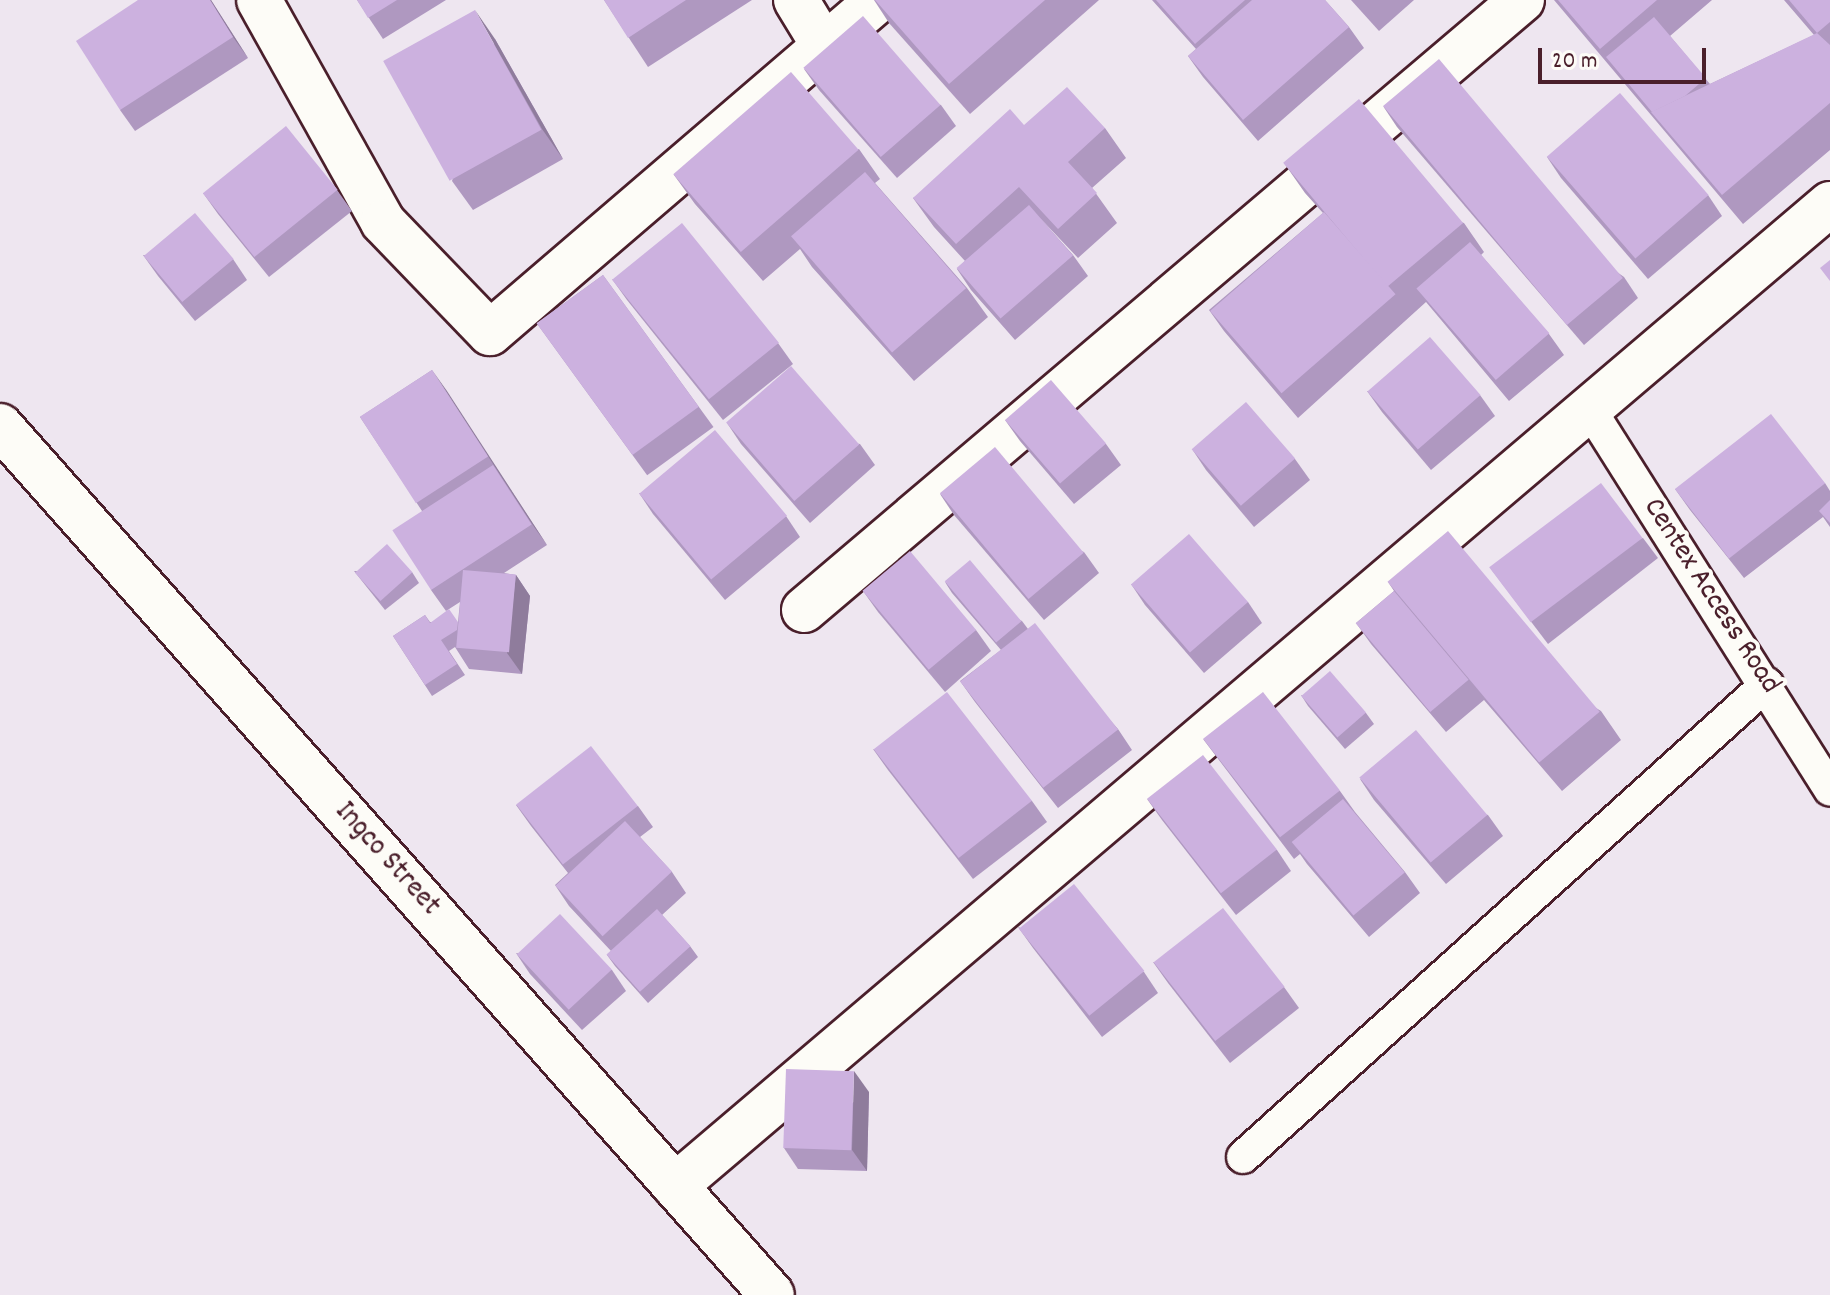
<!DOCTYPE html>
<style>
body{margin:0}
#map{position:relative;width:1830px;height:1295px;overflow:hidden;background:#eee6f0;font-family:Dekko,sans-serif}
div>[style]{position:absolute}
.roads{filter:drop-shadow(2px 0 #4a1f2b) drop-shadow(-2px 0 #4a1f2b) drop-shadow(0 2px #4a1f2b) drop-shadow(0 -2px #4a1f2b)}
.lane>*{height:32px;margin:-16px;padding:0 16px;transform-origin:16px;border-radius:16px;background:#fdfcf7}
.street>*{height:44px;margin:-22px;padding:0 22px;transform-origin:22px;border-radius:22px;background:#fdfcf7}
.secondary>*{height:44px;margin:-22px;padding:0 22px;transform-origin:22px;border-radius:22px;background:#fdfcf7}
.wall>*{inset:0;background:#af98c0;transform-origin:0 0}
.shaded-wall>*{inset:0;background:#8f7c9c}
.building>*{inset:0;background:#ccb1df;transform-origin:0 0}
span{translate:-50% -50%;white-space:nowrap;text-align:center;line-height:1.15;-webkit-text-stroke:8px #fdfcf7;paint-order:stroke}
.street-label{font-size:30px;color:#4a1f2b}
.scale{position:absolute;left:1538px;top:48px;width:168px;height:36px;box-sizing:border-box;border:4px solid #4a1f2b;border-top:0;padding-left:10px;font-size:24px;line-height:28px;white-space:nowrap;color:#4a1f2b;-webkit-text-stroke:6px #fdfcf7;paint-order:stroke}
</style>
<div id="map">
<div class="roads">
<div class="lane">
<i style="left:1587px;top:405px;width:455px;rotate:57.7deg"></i>
<i style="left:1243px;top:1157px;width:706px;rotate:-42.07deg"></i>
</div>
<div class="street">
<i style="left:259px;top:0;width:254px;rotate:60.8deg"></i>
<i style="left:383px;top:222px;width:154px;rotate:46.1deg"></i>
<i style="left:490px;top:333px;width:511px;rotate:-40.64deg"></i>
<i style="left:796px;top:0;width:54px;rotate:58.7deg"></i>
<i style="left:804px;top:610px;width:942px;rotate:-40.35deg"></i>
<i style="left:675px;top:1186px;width:1516px;rotate:-40.37deg"></i>
</div>
<div class="secondary">
<i style="left:0;top:426px;width:1162px;rotate:48.38deg"></i>
</div>
</div>
<div class="wall">
<i style="clip-path:polygon(138px 0,211px 0,248px 58px,135px 131px,120px 110px)"></i>
<i style="clip-path:polygon(357px 0,446px 0,383px 39px)"></i>
<i style="clip-path:polygon(604px 0,752px 0,648px 67px)"></i>
<i style="clip-path:polygon(874px 0,1099px 0,970px 114px,889px 23px)"></i>
<i style="clip-path:polygon(1152px 0,1325px 0,1349px 27px,1364px 48px,1258px 141px,1203px 77px,1188px 56px,1196px 49px)"></i>
<i style="clip-path:polygon(1351px 0,1414px 0,1379px 31px)"></i>
<i style="clip-path:polygon(1554px 0,1712px 0,1670px 36px,1710px 84px,1814px 35px,1784px 0,1830px 0,1830px 150px,1743px 224px)"></i>
<i style="clip-path:polygon(495px 39px,563px 159px,473px 210px,452px 181px)"></i>
<i style="clip-path:polygon(804px 69px,941px 105px,956px 126px,897px 178px,819px 90px)"></i>
<i style="clip-path:polygon(1383px 106px,1624px 277px,1638px 298px,1584px 345px,1397px 127px)"></i>
<i style="clip-path:polygon(1024px 125px,1105px 128px,1126px 158px,1092px 188px,1117px 223px,1078px 258px,1039px 217px,1073px 255px,1088px 276px,1015px 340px,971px 290px,957px 269px,965px 261px,934px 227px,913px 198px)"></i>
<i style="clip-path:polygon(859px 149px,880px 179px,875px 183px,967px 288px,988px 317px,914px 381px,812px 267px,800px 249px,763px 281px,695px 204px,674px 175px)"></i>
<i style="clip-path:polygon(1547px 157px,1708px 195px,1722px 216px,1648px 279px,1561px 178px)"></i>
<i style="clip-path:polygon(1284px 163px,1464px 223px,1484px 252px,1481px 255px,1549px 334px,1564px 355px,1509px 401px,1426px 302px,1298px 418px,1224px 331px,1209px 310px,1323px 213px,1305px 193px)"></i>
<i style="clip-path:polygon(337px 190px,352px 211px,269px 277px,218px 214px,203px 193px)"></i>
<i style="clip-path:polygon(143px 255px,233px 259px,247px 280px,195px 321px,158px 276px)"></i>
<i style="left:603px;top:275px;width:188px;height:82px;rotate:54deg"></i>
<i style="clip-path:polygon(612px 279px,778px 343px,793px 364px,723px 420px,627px 300px)"></i>
<i style="clip-path:polygon(432px 370px,547px 545px,504px 573px,516px 575px,530px 596px,522px 674px,469px 669px,455px 647px,449px 651px,465px 675px,432px 696px,393px 636px,425px 615px,430px 622px,458px 622px,460px 602px,446px 611px,431px 590px,422px 511px,360px 417px)"></i>
<i style="clip-path:polygon(1367px 391px,1480px 395px,1495px 416px,1431px 470px,1382px 412px)"></i>
<i style="clip-path:polygon(1005px 420px,1106px 444px,1121px 465px,1074px 504px,1020px 441px)"></i>
<i style="clip-path:polygon(727px 423px,860px 444px,875px 465px,810px 523px,741px 444px)"></i>
<i style="clip-path:polygon(1192px 449px,1295px 459px,1310px 480px,1254px 527px,1206px 470px)"></i>
<i style="clip-path:polygon(1825px 483px,1830px 491px,1830px 527px,1823px 517px,1744px 578px,1690px 510px,1675px 489px)"></i>
<i style="clip-path:polygon(639px 493px,786px 516px,800px 537px,725px 600px,653px 514px)"></i>
<i style="clip-path:polygon(940px 494px,1084px 552px,1099px 573px,1044px 620px,954px 515px)"></i>
<i style="clip-path:polygon(1643px 538px,1658px 558px,1548px 644px,1491px 569px)"></i>
<i style="clip-path:polygon(354px 571px,412px 572px,419px 583px,385px 610px)"></i>
<i style="clip-path:polygon(945px 582px,1022px 621px,1028px 629px,1118px 729px,1132px 750px,1058px 808px,975px 702px,960px 681px,1001px 650px,952px 593px)"></i>
<i style="clip-path:polygon(1388px 582px,1601px 711px,1621px 740px,1562px 791px,1484px 700px,1446px 732px,1371px 644px,1356px 623px,1394px 591px)"></i>
<i style="clip-path:polygon(1131px 584px,1248px 602px,1262px 623px,1204px 673px,1145px 605px)"></i>
<i style="clip-path:polygon(863px 591px,976px 630px,991px 651px,945px 692px,878px 612px)"></i>
<i style="clip-path:polygon(1301px 695px,1366px 713px,1374px 724px,1345px 749px,1308px 706px)"></i>
<i style="clip-path:polygon(1203px 739px,1340px 791px,1355px 812px,1405px 872px,1420px 893px,1369px 937px,1307px 864px,1300px 854px,1294px 859px)"></i>
<i style="clip-path:polygon(873px 749px,1032px 801px,1047px 822px,973px 879px,888px 770px)"></i>
<i style="clip-path:polygon(1360px 779px,1488px 815px,1503px 836px,1446px 884px,1374px 800px)"></i>
<i style="clip-path:polygon(1147px 799px,1277px 850px,1291px 871px,1236px 915px,1162px 820px)"></i>
<i style="clip-path:polygon(516px 805px,638px 806px,653px 827px,640px 837px,672px 872px,686px 893px,662px 915px,690px 946px,698px 957px,648px 1003px,615px 966px,607px 955px,611px 951px,569px 906px,555px 885px,568px 873px,531px 826px)"></i>
<i style="clip-path:polygon(1018px 927px,1144px 972px,1158px 993px,1102px 1037px,1033px 948px)"></i>
<i style="clip-path:polygon(516px 953px,612px 970px,626px 991px,582px 1030px,530px 974px)"></i>
<i style="clip-path:polygon(1153px 962px,1284px 987px,1299px 1008px,1230px 1063px,1168px 983px)"></i>
<i style="clip-path:polygon(869px 1092px,867px 1171px,798px 1169px,784px 1148px)"></i>
</div>
<div class="shaded-wall">
<i style="clip-path:polygon(210px 0,211px 0,248px 58px,233px 37px)"></i>
<i style="clip-path:polygon(475px 10px,495px 39px,563px 159px,542px 129px)"></i>
<i style="clip-path:polygon(432px 370px,447px 391px,547px 545px,532px 524px)"></i>
<i style="clip-path:polygon(516px 575px,530px 596px,522px 674px,507px 653px)"></i>
<i style="clip-path:polygon(854px 1071px,869px 1092px,867px 1171px,852px 1150px)"></i>
</div>
<div class="building">
<i style="clip-path:polygon(138px 0,210px 0,233px 37px,120px 110px,76px 41px)"></i>
<i style="clip-path:polygon(357px 0,397px 0,368px 18px)"></i>
<i style="clip-path:polygon(604px 0,686px 0,628px 38px)"></i>
<i style="clip-path:polygon(875px 0,1045px 0,949px 84px)"></i>
<i style="clip-path:polygon(1156px 0,1245px 0,1195px 44px)"></i>
<i style="clip-path:polygon(1252px 0,1325px 0,1349px 27px,1243px 120px,1188px 56px)"></i>
<i style="clip-path:polygon(1558px 0,1657px 0,1600px 49px)"></i>
<i style="clip-path:polygon(1789px 0,1830px 0,1830px 22px,1817px 33px)"></i>
<i style="left:475px;top:10px;width:137px;height:105px;rotate:61deg"></i>
<i style="left:863px;top:16px;width:118px;height:79px;rotate:49deg"></i>
<i style="clip-path:polygon(1654px 17px,1706px 78px,1685px 96px,1652px 112px,1606px 57px)"></i>
<i style="clip-path:polygon(1817px 33px,1830px 45px,1830px 103px,1722px 195px,1651px 112px)"></i>
<i style="left:1439px;top:59px;width:286px;height:73px;rotate:50deg"></i>
<i style="left:791px;top:72px;width:103px;height:156px;rotate:49deg"></i>
<i style="clip-path:polygon(1067px 87px,1105px 128px,1068px 162px,1097px 193px,1058px 229px,1019px 187px,956px 244px,913px 198px,1010px 109px,1024px 125px)"></i>
<i style="left:1620px;top:93px;width:135px;height:97px;rotate:49deg"></i>
<i style="left:1359px;top:99px;width:162px;height:99px;rotate:50deg"></i>
<i style="left:286px;top:126px;width:82px;height:107px;rotate:51deg"></i>
<i style="left:865px;top:172px;width:154px;height:98px;rotate:49deg"></i>
<i style="left:1029px;top:205px;width:67px;height:96px;rotate:49deg"></i>
<i style="left:1324px;top:212px;width:109px;height:151px;rotate:49deg"></i>
<i style="left:195px;top:213px;width:60px;height:67px;rotate:50deg"></i>
<i style="left:682px;top:223px;width:154px;height:90px;rotate:51deg"></i>
<i style="left:1470px;top:242px;width:121px;height:71px;rotate:49deg"></i>
<i style="clip-path:polygon(1830px 260px,1830px 281px,1820px 268px)"></i>
<i style="left:603px;top:275px;width:163px;height:82px;rotate:54deg"></i>
<i style="left:1430px;top:337px;width:77px;height:83px;rotate:49deg"></i>
<i style="left:791px;top:366px;width:104px;height:86px;rotate:49deg"></i>
<i style="left:432px;top:370px;width:103px;height:86px;rotate:57deg"></i>
<i style="left:1051px;top:380px;width:84px;height:61px;rotate:49deg"></i>
<i style="left:1246px;top:402px;width:75px;height:72px;rotate:49deg"></i>
<i style="left:1771px;top:414px;width:88px;height:122px;rotate:52deg"></i>
<i style="left:715px;top:430px;width:112px;height:99px;rotate:50deg"></i>
<i style="left:995px;top:447px;width:138px;height:72px;rotate:50deg"></i>
<i style="left:493px;top:465px;width:71px;height:120px;rotate:57deg"></i>
<i style="left:1601px;top:483px;width:69px;height:140px;rotate:53deg"></i>
<i style="clip-path:polygon(1830px 500px,1830px 523px,1819px 511px)"></i>
<i style="left:1448px;top:531px;width:236px;height:79px;rotate:50deg"></i>
<i style="left:1189px;top:534px;width:90px;height:77px;rotate:49deg"></i>
<i style="left:387px;top:544px;width:38px;height:43px;rotate:48deg"></i>
<i style="left:910px;top:551px;width:103px;height:62px;rotate:50deg"></i>
<i style="left:970px;top:560px;width:80px;height:33px;rotate:50deg"></i>
<i style="left:463px;top:570px;width:53px;height:78px;rotate:5deg"></i>
<i style="left:1394px;top:591px;width:116px;height:50px;rotate:50deg"></i>
<i style="clip-path:polygon(449px 609px,458px 622px,457px 630px,441px 640px,457px 664px,425px 685px,393px 636px,425px 615px,430px 623px)"></i>
<i style="left:1035px;top:623px;width:135px;height:95px;rotate:52deg"></i>
<i style="left:1330px;top:671px;width:55px;height:38px;rotate:49deg"></i>
<i style="left:947px;top:692px;width:138px;height:93px;rotate:52deg"></i>
<i style="left:1263px;top:692px;width:125px;height:76px;rotate:52deg"></i>
<i style="left:1416px;top:730px;width:111px;height:74px;rotate:50deg"></i>
<i style="left:591px;top:746px;width:76px;height:95px;rotate:52deg"></i>
<i style="left:1203px;top:755px;width:120px;height:71px;rotate:52deg"></i>
<i style="left:1343px;top:799px;width:96px;height:67px;rotate:50deg"></i>
<i style="left:625px;top:821px;width:69px;height:95px;rotate:47deg"></i>
<i style="left:1074px;top:884px;width:112px;height:71px;rotate:51deg"></i>
<i style="left:1223px;top:908px;width:100px;height:88px;rotate:52deg"></i>
<i style="left:657px;top:909px;width:50px;height:68px;rotate:48deg"></i>
<i style="left:560px;top:914px;width:76px;height:59px;rotate:47deg"></i>
<i style="left:786px;top:1069px;width:68px;height:79px;rotate:2deg"></i>
</div>
<div class="street-label">
<span style="left:1710px;top:597px;rotate:57deg">Centex Access Road</span>
<span style="left:386px;top:860px;rotate:48deg">Ingco Street</span>
</div>
<div class="scale">20 m</div>
</div>
